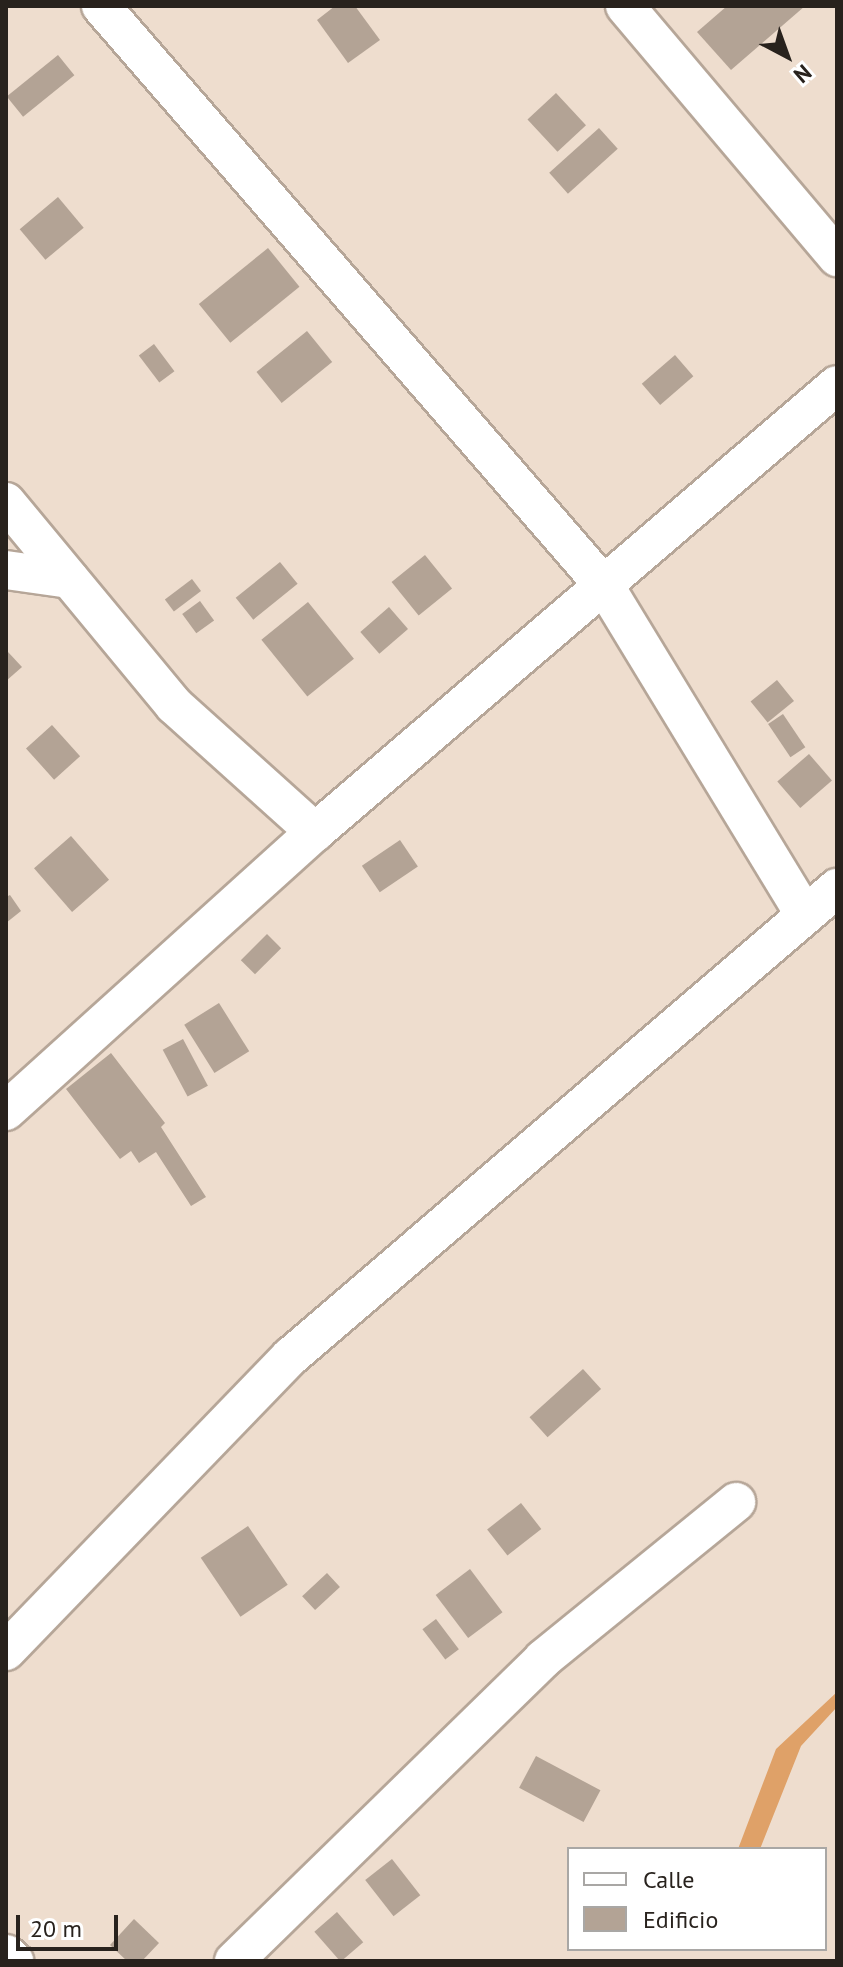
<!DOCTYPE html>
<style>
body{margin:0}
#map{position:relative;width:843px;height:1967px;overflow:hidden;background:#eeddce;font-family:"PT Sans",sans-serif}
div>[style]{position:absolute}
.water>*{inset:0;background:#dfa168}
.building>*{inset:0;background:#b3a395;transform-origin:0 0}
.roads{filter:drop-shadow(2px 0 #b6a698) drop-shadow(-2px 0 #b6a698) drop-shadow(0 2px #b6a698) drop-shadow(0 -2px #b6a698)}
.minor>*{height:38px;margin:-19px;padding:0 19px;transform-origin:19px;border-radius:19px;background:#fff}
span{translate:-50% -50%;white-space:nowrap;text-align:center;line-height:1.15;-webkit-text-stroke:6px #fff;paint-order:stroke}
.frame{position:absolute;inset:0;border:8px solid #28221d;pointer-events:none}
.legend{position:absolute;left:567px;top:1847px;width:260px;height:104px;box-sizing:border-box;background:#fff;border:2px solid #a9a7a5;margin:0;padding:10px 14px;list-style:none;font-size:24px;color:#28221d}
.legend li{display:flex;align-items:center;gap:16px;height:40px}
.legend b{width:40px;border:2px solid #a9a7a5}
.north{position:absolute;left:747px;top:16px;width:80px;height:80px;-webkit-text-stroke:6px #fff;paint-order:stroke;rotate:139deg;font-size:22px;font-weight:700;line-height:32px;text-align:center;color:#28221d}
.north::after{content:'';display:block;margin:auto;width:28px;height:36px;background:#28221d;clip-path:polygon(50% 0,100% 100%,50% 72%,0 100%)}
.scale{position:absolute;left:16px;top:1915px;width:102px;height:36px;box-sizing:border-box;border:4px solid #28221d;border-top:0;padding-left:10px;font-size:24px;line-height:28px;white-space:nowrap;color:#28221d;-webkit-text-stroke:6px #fff;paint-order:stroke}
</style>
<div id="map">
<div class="water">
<i style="clip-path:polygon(837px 1692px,837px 1707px,801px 1746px,760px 1849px,738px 1849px,776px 1749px)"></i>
</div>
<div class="building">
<i style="clip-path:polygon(335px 6px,355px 6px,380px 40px,348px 63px,317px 20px)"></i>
<i style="clip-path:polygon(727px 6px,805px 6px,731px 70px,697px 32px)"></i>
<i style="left:58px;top:55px;width:26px;height:66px;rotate:51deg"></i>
<i style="left:556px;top:93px;width:44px;height:39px;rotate:47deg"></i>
<i style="left:599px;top:128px;width:28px;height:67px;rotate:48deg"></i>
<i style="left:58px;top:197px;width:40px;height:50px;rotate:50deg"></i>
<i style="left:268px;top:248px;width:50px;height:89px;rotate:51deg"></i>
<i style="left:307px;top:331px;width:40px;height:65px;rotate:51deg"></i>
<i style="left:154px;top:344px;width:34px;height:19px;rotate:53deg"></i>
<i style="left:675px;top:355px;width:28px;height:44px;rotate:49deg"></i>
<i style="left:425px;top:555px;width:43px;height:43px;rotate:51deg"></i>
<i style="left:280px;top:562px;width:28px;height:57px;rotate:51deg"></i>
<i style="left:192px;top:579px;width:15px;height:34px;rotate:53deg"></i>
<i style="left:200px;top:601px;width:24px;height:22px;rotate:54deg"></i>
<i style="left:308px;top:602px;width:73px;height:60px;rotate:51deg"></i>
<i style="left:389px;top:607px;width:29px;height:38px;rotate:49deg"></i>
<i style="clip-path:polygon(8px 652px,22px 667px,6px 681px,6px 654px)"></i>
<i style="left:777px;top:680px;width:27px;height:34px;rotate:51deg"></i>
<i style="left:783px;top:714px;width:40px;height:18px;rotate:56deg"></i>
<i style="left:52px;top:725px;width:42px;height:35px;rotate:48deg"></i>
<i style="left:809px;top:754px;width:35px;height:42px;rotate:49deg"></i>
<i style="left:71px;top:836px;width:58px;height:49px;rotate:49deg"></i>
<i style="left:400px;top:840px;width:32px;height:46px;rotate:56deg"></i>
<i style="clip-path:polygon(10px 895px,21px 911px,6px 923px,6px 897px)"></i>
<i style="left:267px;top:934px;width:20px;height:37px;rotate:45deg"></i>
<i style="left:219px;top:1003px;width:57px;height:41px;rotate:58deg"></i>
<i style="left:183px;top:1039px;width:53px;height:23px;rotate:62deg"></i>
<i style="clip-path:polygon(111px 1053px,165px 1123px,161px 1127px,206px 1197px,191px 1206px,156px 1152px,139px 1163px,131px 1151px,120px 1159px,66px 1089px)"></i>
<i style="left:583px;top:1369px;width:27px;height:72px;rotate:48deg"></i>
<i style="left:521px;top:1503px;width:33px;height:43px;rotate:52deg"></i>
<i style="left:248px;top:1526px;width:71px;height:57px;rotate:56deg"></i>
<i style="left:470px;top:1569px;width:54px;height:43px;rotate:53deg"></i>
<i style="left:327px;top:1573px;width:19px;height:34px;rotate:47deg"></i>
<i style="left:436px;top:1619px;width:38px;height:17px;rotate:53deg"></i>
<i style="left:536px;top:1756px;width:73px;height:36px;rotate:28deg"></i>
<i style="left:392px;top:1859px;width:46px;height:34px;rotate:52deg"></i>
<i style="left:337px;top:1912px;width:40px;height:30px;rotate:49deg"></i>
<i style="clip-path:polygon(134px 1919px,159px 1943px,142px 1961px,127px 1961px,110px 1945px)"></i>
</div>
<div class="roads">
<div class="minor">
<i style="left:101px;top:6px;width:771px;rotate:49.05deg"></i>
<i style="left:606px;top:588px;width:383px;rotate:58.7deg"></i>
<i style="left:625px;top:6px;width:329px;rotate:49.8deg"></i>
<i style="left:6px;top:502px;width:264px;rotate:50.4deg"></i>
<i style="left:174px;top:705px;width:190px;rotate:42deg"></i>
<i style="left:6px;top:570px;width:64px;rotate:8.1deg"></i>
<i style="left:6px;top:1111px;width:416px;rotate:-42.1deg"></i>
<i style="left:315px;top:832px;width:687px;rotate:-40.57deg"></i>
<i style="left:6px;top:1651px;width:409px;rotate:-46deg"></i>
<i style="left:290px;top:1357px;width:721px;rotate:-40.61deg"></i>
<i style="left:6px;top:1954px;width:11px;rotate:41deg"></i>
<i style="left:234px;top:1961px;width:432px;rotate:-44.3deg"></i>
<i style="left:543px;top:1659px;width:249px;rotate:-39.1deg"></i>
</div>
</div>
<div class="frame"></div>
<ul class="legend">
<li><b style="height:10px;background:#fff"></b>Calle</li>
<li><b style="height:22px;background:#b3a395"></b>Edificio</li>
</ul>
<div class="north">N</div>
<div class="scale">20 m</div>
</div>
